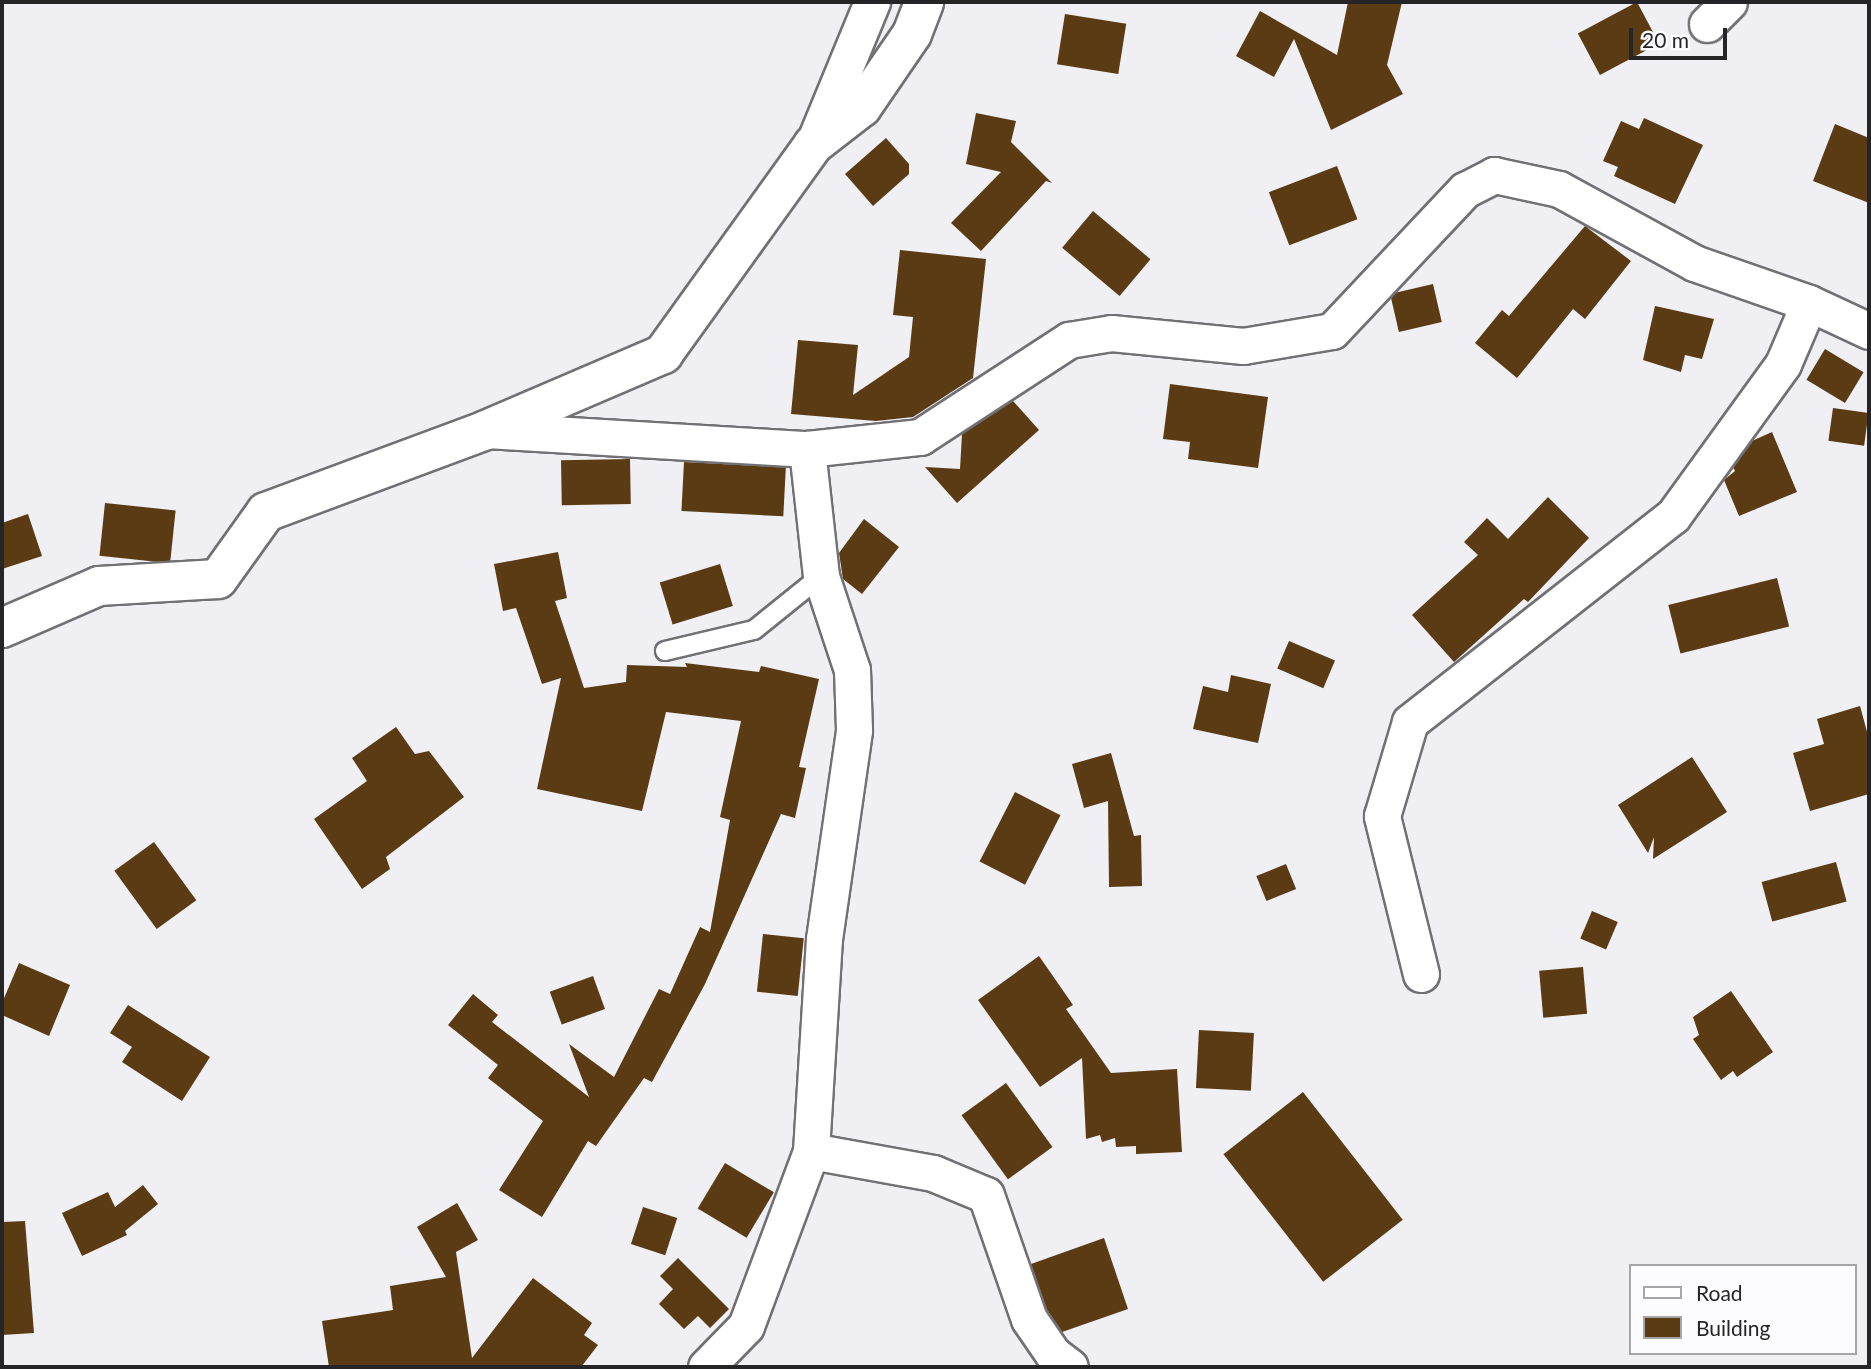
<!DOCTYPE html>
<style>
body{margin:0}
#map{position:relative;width:1871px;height:1369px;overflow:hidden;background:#efeff4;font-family:Lato,sans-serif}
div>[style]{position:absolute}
.building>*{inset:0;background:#5a3b13;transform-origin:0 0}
.roads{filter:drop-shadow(2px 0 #707075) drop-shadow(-2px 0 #707075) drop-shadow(0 2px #707075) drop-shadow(0 -2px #707075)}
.service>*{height:18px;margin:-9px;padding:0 9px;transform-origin:9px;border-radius:9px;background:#fff}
.minor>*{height:35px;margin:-17.5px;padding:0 17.5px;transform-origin:17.5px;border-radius:17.5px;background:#fff}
.tertiary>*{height:38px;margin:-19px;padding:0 19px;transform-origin:19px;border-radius:19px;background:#fff}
span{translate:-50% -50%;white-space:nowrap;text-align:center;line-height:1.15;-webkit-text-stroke:7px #fcfcff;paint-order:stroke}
.frame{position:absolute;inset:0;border:4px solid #252527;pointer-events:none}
.legend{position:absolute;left:1629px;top:1264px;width:228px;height:91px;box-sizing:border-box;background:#fcfcff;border:2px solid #a6a6a9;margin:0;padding:9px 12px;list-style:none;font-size:21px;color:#252527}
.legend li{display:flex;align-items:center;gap:14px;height:35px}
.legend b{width:35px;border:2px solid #a6a6a9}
.scale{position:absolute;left:1629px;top:28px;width:98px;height:32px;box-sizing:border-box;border:4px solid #252527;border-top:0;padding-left:9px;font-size:21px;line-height:24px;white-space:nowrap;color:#252527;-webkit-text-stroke:5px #fcfcff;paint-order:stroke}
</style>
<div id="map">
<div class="building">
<i style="clip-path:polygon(1348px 2px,1402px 2px,1387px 65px,1403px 94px,1331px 130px,1294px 39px,1274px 77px,1236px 56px,1260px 11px,1337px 55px)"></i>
<i style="left:1637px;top:2px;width:47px;height:67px;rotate:62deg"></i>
<i style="left:1065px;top:14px;width:62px;height:51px;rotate:9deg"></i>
<i style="clip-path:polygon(976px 113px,1016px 121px,1011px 142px,1052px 183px,1046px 181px,981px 251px,951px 223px,1001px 172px,966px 164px)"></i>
<i style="clip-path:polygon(1644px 118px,1703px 145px,1675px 204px,1614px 176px,1618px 167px,1603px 161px,1621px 121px,1639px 129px)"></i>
<i style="clip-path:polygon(1835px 124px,1869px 138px,1869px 203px,1813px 181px)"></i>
<i style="clip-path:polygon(886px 138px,909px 164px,909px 174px,873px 206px,845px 174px)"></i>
<i style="left:1337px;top:166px;width:57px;height:73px;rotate:69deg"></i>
<i style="left:1093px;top:211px;width:75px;height:48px;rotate:40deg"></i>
<i style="clip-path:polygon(1585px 226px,1631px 261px,1585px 319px,1573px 309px,1517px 378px,1475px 343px,1502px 310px,1509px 316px)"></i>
<i style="clip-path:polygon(900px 250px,986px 259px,973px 378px,913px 417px,876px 421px,791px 414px,798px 340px,858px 345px,853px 395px,909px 357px,913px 317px,893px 315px)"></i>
<i style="left:1433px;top:284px;width:39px;height:44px;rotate:77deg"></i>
<i style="clip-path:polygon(1655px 306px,1714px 319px,1702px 359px,1685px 355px,1681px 372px,1643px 360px)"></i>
<i style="left:1825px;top:349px;width:45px;height:36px;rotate:31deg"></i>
<i style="clip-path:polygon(1170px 384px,1268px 397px,1258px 468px,1188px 459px,1190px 442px,1163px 439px)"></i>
<i style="clip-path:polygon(1013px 401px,1039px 430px,957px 503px,925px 467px,960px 469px,962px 434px)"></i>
<i style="left:1833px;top:408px;width:36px;height:33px;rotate:8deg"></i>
<i style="clip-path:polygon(1772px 432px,1797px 492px,1739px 516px,1724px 480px,1735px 471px,1733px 467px,1752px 441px)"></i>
<i style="left:630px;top:459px;width:45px;height:69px;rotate:89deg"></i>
<i style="left:684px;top:462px;width:102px;height:49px;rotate:3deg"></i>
<i style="clip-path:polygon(1548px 497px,1589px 538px,1528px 602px,1524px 599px,1454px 662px,1412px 615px,1478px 555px,1464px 542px,1487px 518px,1508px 539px)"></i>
<i style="left:105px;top:503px;width:71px;height:53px;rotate:6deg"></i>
<i style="clip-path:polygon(28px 514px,42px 556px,2px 569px,2px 523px)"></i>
<i style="clip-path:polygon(864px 519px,899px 547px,862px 594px,843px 579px,839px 553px)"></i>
<i style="clip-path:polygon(558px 552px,567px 598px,555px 601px,584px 688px,626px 682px,627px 665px,687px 667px,685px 663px,759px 672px,761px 666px,819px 679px,799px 767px,806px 768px,795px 818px,781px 814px,705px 984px,652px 1082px,644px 1078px,596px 1146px,588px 1141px,542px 1217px,499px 1190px,543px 1121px,488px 1078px,498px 1065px,448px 1025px,473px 994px,498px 1015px,492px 1022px,589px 1097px,569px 1044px,614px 1077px,659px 989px,670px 994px,700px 927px,710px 932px,730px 820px,720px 817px,741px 721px,666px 712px,642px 811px,537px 789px,561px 678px,542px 684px,516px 608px,503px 611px,494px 564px)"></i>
<i style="left:720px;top:564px;width:44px;height:63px;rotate:73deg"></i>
<i style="left:1777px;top:578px;width:50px;height:112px;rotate:76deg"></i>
<i style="left:1289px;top:641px;width:50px;height:30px;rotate:23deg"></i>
<i style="clip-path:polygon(1231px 675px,1271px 684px,1258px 743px,1193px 729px,1203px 686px,1228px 692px)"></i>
<i style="clip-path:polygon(1860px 706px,1869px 739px,1869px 794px,1810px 811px,1793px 753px,1824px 744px,1817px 719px)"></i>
<i style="clip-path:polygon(396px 727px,415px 754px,429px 751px,464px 797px,386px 857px,390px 869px,362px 889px,314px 819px,367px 781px,352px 758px)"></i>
<i style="clip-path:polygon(1111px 753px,1134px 836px,1141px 835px,1142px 886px,1109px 887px,1108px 801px,1084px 808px,1072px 764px)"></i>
<i style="clip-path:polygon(1692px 757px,1727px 812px,1653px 859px,1654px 837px,1648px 853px,1618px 805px)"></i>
<i style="left:1015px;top:792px;width:51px;height:78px;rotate:27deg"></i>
<i style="left:154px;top:842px;width:72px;height:49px;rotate:54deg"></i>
<i style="left:1836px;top:862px;width:41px;height:77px;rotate:75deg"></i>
<i style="left:1286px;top:864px;width:27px;height:32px;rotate:68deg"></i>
<i style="left:1592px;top:911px;width:28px;height:30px;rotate:23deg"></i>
<i style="left:763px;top:934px;width:41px;height:58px;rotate:6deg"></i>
<i style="clip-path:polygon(1039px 956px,1073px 1005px,1066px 1009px,1111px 1073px,1177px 1069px,1182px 1152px,1136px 1154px,1136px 1146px,1116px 1147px,1115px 1138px,1102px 1142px,1100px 1135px,1086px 1139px,1082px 1058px,1040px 1087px,978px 1000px)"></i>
<i style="clip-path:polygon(19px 963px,70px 985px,49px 1036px,2px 1015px,2px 1003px)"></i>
<i style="left:1583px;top:967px;width:47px;height:44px;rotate:85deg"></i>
<i style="left:593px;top:976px;width:35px;height:46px;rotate:70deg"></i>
<i style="clip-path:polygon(1731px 991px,1773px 1052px,1737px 1077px,1733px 1071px,1721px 1080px,1693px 1039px,1699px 1035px,1693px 1017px)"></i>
<i style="clip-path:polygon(128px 1005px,210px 1057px,182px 1101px,122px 1062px,132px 1047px,110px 1033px)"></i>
<i style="left:1199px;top:1030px;width:55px;height:58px;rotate:3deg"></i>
<i style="left:1006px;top:1083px;width:79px;height:55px;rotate:54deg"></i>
<i style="left:1303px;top:1092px;width:162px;height:101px;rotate:52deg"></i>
<i style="left:725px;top:1163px;width:57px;height:53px;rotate:31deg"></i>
<i style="clip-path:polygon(143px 1185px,158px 1204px,125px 1231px,127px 1235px,82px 1256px,62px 1213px,108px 1192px,115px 1207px)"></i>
<i style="clip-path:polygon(457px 1203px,478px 1240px,456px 1252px,472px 1358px,533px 1278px,592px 1323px,584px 1335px,598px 1345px,581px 1367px,329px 1367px,322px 1321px,393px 1310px,390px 1286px,446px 1277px,417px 1227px)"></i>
<i style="left:643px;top:1207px;width:36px;height:39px;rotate:18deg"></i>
<i style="clip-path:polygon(25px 1221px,34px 1333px,2px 1335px,2px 1222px)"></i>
<i style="clip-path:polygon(1104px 1238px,1128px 1309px,1062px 1332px,1047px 1310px,1031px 1264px)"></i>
<i style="clip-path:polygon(678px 1258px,729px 1309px,710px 1328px,698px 1316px,684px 1329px,659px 1304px,673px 1289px,660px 1276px)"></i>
</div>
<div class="roads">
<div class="service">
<i style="left:665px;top:651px;width:91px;rotate:-13.3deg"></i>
<i style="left:754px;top:630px;width:86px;rotate:-38.9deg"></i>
</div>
<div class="minor">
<i style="left:1707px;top:24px;width:31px;rotate:-45deg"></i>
<i style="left:813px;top:145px;width:155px;rotate:-67.6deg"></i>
<i style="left:486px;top:430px;width:322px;rotate:3.4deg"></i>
<i style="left:807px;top:449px;width:114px;rotate:-6.1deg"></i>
<i style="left:920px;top:437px;width:178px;rotate:-33.1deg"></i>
<i style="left:1069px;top:340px;width:43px;rotate:-9.5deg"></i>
<i style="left:1111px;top:333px;width:133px;rotate:5.6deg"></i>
<i style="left:1243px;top:346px;width:90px;rotate:-9.6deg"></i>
<i style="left:1332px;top:331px;width:194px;rotate:-46.7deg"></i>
<i style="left:1465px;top:190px;width:33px;rotate:-27deg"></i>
<i style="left:1494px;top:175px;width:66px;rotate:12.2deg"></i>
<i style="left:1559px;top:189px;width:154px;rotate:28.7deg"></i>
<i style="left:1694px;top:263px;width:122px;rotate:19.2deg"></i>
<i style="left:1809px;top:303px;width:66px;rotate:25deg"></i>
<i style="left:1421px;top:974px;width:163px;rotate:-103.9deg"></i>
<i style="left:1382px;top:816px;width:98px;rotate:-73.4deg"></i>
<i style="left:1410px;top:722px;width:334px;rotate:-38.1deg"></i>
<i style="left:1673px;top:516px;width:188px;rotate:-54.1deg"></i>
<i style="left:1783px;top:364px;width:66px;rotate:-66.9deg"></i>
<i style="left:811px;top:1151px;width:124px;rotate:10.2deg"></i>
<i style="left:933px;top:1173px;width:57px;rotate:22.5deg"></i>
<i style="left:986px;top:1195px;width:131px;rotate:70.9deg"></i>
<i style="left:1029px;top:1319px;width:42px;rotate:55.6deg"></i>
<i style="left:1053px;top:1354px;width:21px;rotate:37deg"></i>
<i style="left:706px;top:1367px;width:57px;rotate:-45.7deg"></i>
<i style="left:746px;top:1326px;width:187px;rotate:-69.6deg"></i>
<i style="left:811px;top:1151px;width:212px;rotate:-86.5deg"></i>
<i style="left:824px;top:939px;width:211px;rotate:-81.8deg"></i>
<i style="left:854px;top:730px;width:60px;rotate:-91.9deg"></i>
<i style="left:852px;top:670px;width:99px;rotate:-108.3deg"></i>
<i style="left:821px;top:576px;width:128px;rotate:-96.3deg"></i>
</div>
<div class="tertiary">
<i style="left:2px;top:628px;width:106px;rotate:-23.4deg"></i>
<i style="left:99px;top:586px;width:119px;rotate:-3.4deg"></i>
<i style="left:218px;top:579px;width:82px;rotate:-54.4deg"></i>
<i style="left:266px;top:512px;width:235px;rotate:-20.4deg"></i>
<i style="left:486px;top:430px;width:193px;rotate:-23.2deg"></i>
<i style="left:663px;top:354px;width:257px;rotate:-54.3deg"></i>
<i style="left:813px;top:145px;width:62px;rotate:-37.8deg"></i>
<i style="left:862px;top:107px;width:88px;rotate:-55.6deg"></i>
<i style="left:912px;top:34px;width:34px;rotate:-69deg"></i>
</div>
</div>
<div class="frame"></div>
<ul class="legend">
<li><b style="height:9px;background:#fff"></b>Road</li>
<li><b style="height:19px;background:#5a3b13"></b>Building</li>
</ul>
<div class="scale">20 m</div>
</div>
